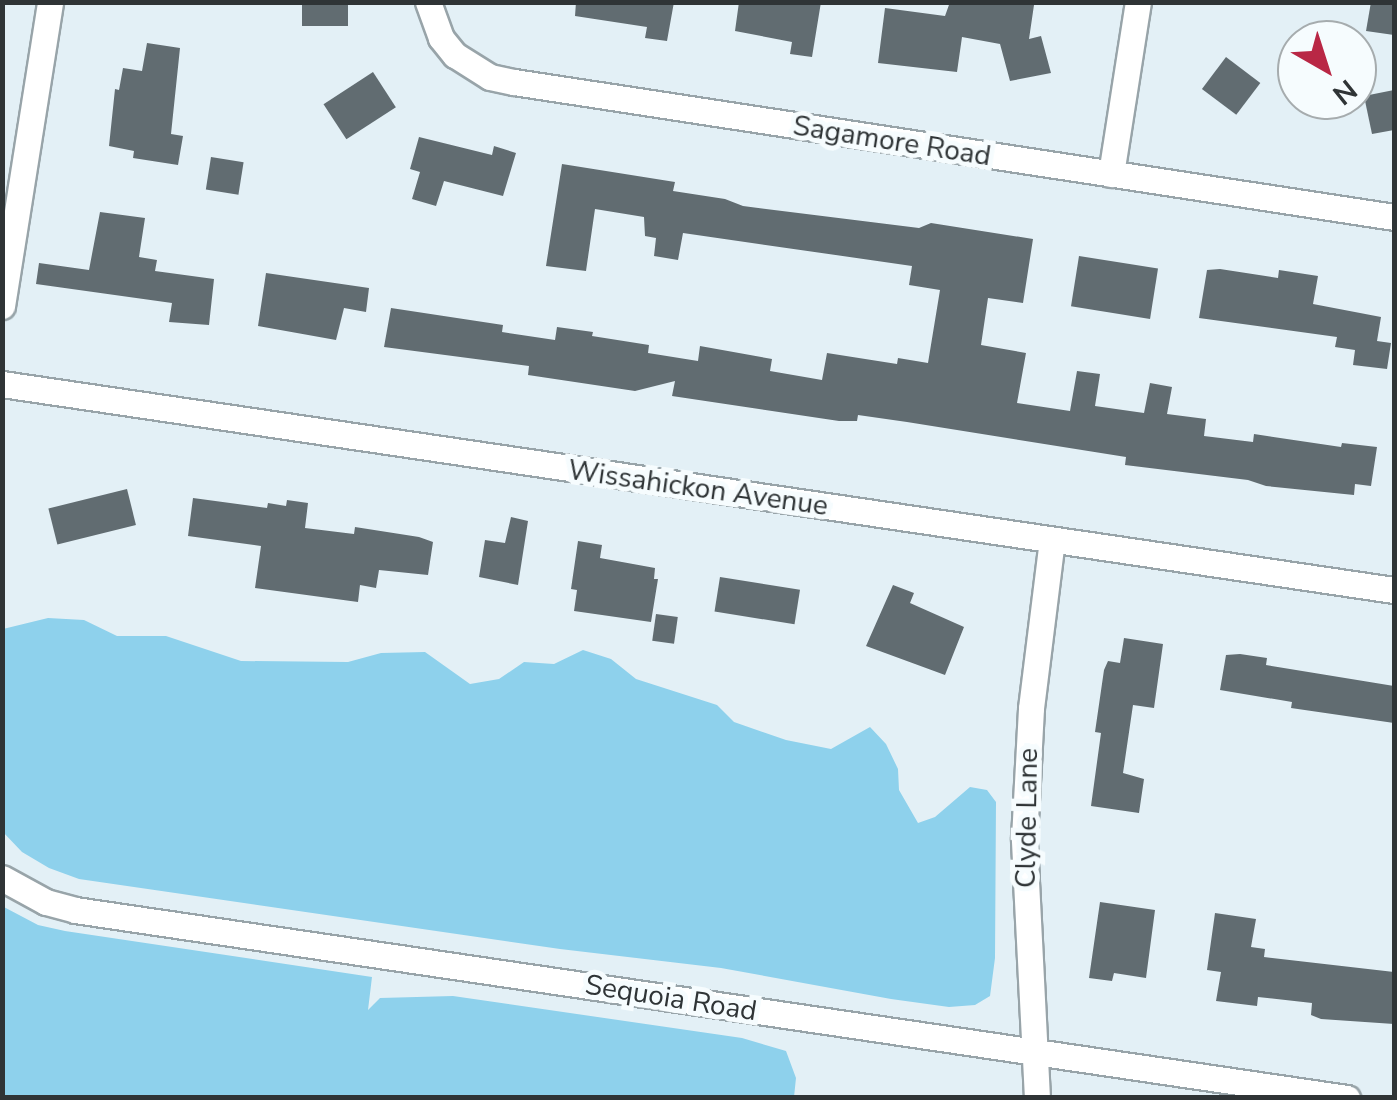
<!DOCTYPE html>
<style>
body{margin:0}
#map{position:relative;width:1397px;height:1100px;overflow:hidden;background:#e3f0f6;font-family:"Nunito Sans",sans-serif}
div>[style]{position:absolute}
.green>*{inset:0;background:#8ed1ec}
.building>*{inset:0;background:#616c71;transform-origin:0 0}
.roads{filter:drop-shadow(2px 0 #98a4a9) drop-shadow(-2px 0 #98a4a9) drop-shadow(0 2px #98a4a9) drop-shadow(0 -2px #98a4a9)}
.street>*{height:25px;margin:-12.5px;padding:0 12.5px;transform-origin:12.5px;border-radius:12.5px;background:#fff}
span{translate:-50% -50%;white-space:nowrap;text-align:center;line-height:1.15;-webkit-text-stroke:10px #f6fcfe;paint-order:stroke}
.street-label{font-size:28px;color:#2f3436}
.frame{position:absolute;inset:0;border:5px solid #2f3436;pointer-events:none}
.north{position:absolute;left:1277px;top:20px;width:100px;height:100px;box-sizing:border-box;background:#f6fcfe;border:2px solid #a6acae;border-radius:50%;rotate:141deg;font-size:28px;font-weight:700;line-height:40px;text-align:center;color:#2f3436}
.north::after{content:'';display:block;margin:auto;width:35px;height:45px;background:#b92745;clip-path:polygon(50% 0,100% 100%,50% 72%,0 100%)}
</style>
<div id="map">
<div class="green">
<i style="clip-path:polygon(48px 618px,84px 620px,117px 636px,166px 636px,241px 661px,348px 662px,381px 653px,425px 652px,470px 684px,499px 679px,524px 662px,554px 664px,583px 650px,611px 659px,636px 679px,717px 705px,734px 722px,786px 740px,831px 749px,870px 727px,886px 744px,898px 769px,899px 790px,918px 823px,935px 817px,970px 787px,987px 790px,996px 802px,995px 958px,990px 996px,975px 1005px,949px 1007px,891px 999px,721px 968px,560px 949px,79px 879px,49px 868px,22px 852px,2px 831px,3px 629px)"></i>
<i style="clip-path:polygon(2px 906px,38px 925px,65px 931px,372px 977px,368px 1010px,380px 998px,453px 996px,742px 1038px,786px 1051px,796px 1078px,794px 1097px,3px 1097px)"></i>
</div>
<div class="building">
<i style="left:302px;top:2px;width:46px;height:24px"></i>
<i style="clip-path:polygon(576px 2px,674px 2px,667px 41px,645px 38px,647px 27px,575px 16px)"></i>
<i style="clip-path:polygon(739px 2px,821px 2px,812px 57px,790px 54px,792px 42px,735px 31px)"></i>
<i style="clip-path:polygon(950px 2px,1034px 5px,1029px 39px,1041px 36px,1051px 73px,1010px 81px,1000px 44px,962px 37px,957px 72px,878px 63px,885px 8px,945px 16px)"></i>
<i style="clip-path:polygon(1371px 2px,1394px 2px,1394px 35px,1366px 31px)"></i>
<i style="clip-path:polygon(147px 43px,180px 48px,171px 134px,183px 136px,178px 165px,133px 158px,134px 151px,109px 146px,115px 89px,119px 90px,123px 68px,142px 71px)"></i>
<i style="left:1226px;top:57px;width:43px;height:40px;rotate:37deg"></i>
<i style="left:373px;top:72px;width:42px;height:59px;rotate:57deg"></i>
<i style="clip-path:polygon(1394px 90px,1394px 130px,1372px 134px,1364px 96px)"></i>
<i style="clip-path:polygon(419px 137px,492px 155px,494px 146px,516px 153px,503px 196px,444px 181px,436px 206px,412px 199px,420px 172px,410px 169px)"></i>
<i style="left:211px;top:157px;width:33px;height:33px;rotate:9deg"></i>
<i style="clip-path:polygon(562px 164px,675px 182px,673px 191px,725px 199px,743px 206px,919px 228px,931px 223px,1033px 239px,1023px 303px,988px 298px,981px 345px,1026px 353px,1017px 403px,1070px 411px,1077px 371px,1100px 374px,1095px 406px,1144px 413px,1150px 383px,1172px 387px,1167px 414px,1206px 419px,1204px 436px,1253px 442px,1254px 434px,1341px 447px,1342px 443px,1377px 447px,1371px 486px,1355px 484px,1354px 495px,1266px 486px,1248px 480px,1125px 465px,1126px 457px,907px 422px,858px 415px,857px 421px,839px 421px,672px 396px,675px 381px,635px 391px,528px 375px,529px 366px,384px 347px,391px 308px,503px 325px,502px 332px,555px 340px,557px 327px,593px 332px,592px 336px,649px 345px,648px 353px,698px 361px,700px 346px,772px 359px,770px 371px,822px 380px,827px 353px,897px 364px,898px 358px,928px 363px,940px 290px,909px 285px,912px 266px,683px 233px,678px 260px,654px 256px,656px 238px,645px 236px,644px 217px,595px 209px,586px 271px,546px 266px)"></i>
<i style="clip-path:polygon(100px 212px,145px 218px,139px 257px,157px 260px,155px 271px,214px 279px,209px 325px,169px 322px,172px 303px,36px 284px,39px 263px,89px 270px)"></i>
<i style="left:1079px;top:256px;width:80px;height:51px;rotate:9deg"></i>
<i style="clip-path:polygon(1220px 269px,1278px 278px,1279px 270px,1318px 276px,1313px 304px,1381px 317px,1377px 341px,1391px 343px,1387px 369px,1353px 365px,1355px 350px,1335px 347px,1337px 337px,1199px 318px,1207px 270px)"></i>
<i style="clip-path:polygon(266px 273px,369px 288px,366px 312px,344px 308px,336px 340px,258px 326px)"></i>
<i style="left:127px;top:489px;width:37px;height:81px;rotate:76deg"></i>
<i style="clip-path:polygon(193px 498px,267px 508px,268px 503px,286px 506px,287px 500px,308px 503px,305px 528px,354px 534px,355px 527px,419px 537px,433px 542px,428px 575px,379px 570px,376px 588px,360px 585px,358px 602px,255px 588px,261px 546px,188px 536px)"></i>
<i style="clip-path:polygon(511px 517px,528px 521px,518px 585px,479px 577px,485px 540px,505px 543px)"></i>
<i style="clip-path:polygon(578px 541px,602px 545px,600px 558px,655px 568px,654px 579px,658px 579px,651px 622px,574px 611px,577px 590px,571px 589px)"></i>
<i style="left:720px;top:577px;width:81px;height:35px;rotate:9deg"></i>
<i style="clip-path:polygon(893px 585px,914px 593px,910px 603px,964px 627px,945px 675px,866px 646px)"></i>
<i style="left:656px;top:614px;width:22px;height:27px;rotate:8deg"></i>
<i style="clip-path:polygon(1124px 638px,1163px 644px,1154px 708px,1133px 705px,1123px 773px,1144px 779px,1139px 813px,1091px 806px,1101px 733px,1095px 732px,1104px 670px,1108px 661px,1120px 663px)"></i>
<i style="clip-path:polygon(1240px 654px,1267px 658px,1266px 665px,1394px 686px,1394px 723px,1291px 708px,1292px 702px,1220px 690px,1226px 655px)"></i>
<i style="clip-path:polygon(1100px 902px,1155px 910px,1146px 978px,1114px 973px,1112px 981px,1089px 978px)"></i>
<i style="clip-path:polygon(1215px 913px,1256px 919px,1251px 947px,1265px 949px,1264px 957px,1394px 972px,1394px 1024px,1321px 1019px,1311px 1015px,1312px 1003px,1258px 997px,1257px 1006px,1216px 1001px,1221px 972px,1207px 970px)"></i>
</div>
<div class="roads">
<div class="street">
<i style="left:428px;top:2px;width:38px;rotate:70deg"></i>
<i style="left:441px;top:38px;width:22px;rotate:51deg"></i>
<i style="left:455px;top:55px;width:41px;rotate:32.2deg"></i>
<i style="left:490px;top:77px;width:25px;rotate:12deg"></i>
<i style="left:514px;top:82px;width:890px;rotate:8.72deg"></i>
<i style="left:1111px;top:174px;width:174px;rotate:-81.1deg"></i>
<i style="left:2px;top:306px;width:308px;rotate:-81deg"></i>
<i style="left:2px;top:384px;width:1407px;rotate:8.42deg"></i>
<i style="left:2px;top:878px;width:50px;rotate:28.6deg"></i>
<i style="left:46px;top:902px;width:30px;rotate:15deg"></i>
<i style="left:75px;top:910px;width:1286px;rotate:8.41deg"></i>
<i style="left:1037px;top:1098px;width:260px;rotate:-92.9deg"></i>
<i style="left:1024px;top:838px;width:130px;rotate:-86.9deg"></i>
<i style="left:1031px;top:708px;width:169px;rotate:-82.9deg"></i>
</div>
</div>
<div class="street-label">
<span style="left:892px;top:141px;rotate:9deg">Sagamore Road</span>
<span style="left:698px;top:488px;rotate:8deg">Wissahickon Avenue</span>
<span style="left:1027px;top:818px;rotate:-89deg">Clyde Lane</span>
<span style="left:671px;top:998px;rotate:9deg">Sequoia Road</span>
</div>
<div class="frame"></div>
<div class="north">N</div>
</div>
